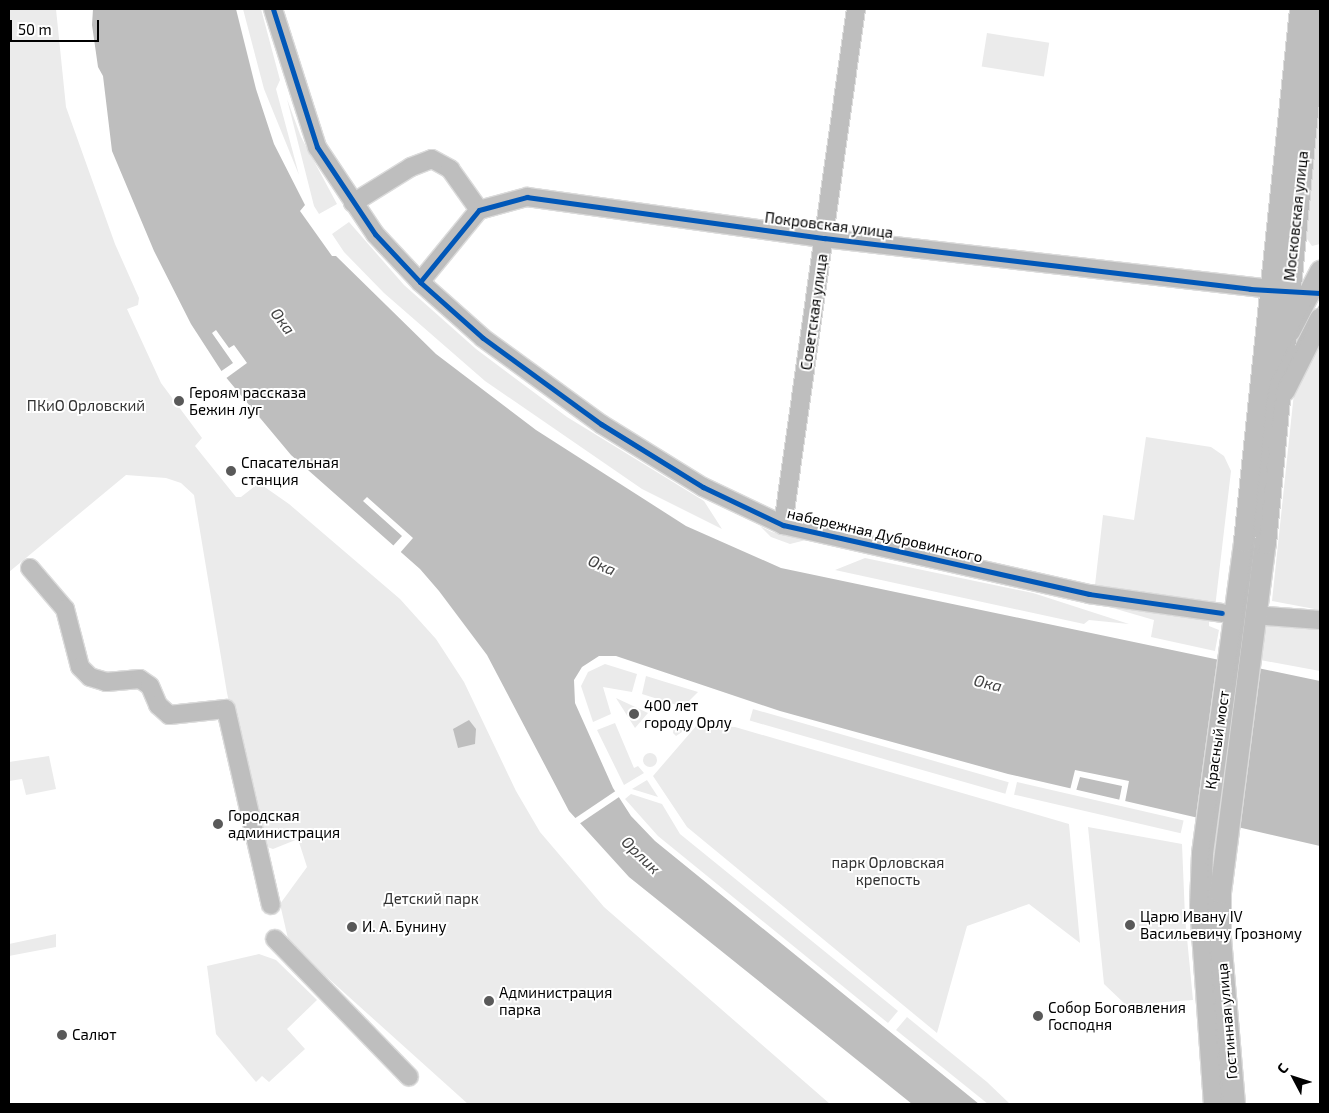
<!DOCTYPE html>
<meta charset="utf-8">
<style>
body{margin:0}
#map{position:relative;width:1329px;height:1113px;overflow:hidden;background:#fff;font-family:"Exo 2",sans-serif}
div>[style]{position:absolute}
.green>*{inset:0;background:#ebebeb;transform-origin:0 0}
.round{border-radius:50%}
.water>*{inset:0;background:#bebebe}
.pier>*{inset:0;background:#fff;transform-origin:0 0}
.roads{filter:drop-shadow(1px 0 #dbdbdb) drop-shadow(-1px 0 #dbdbdb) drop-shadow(0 1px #dbdbdb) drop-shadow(0 -1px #dbdbdb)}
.minor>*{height:18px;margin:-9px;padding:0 9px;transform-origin:9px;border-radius:9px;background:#bebebe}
.major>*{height:21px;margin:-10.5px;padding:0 10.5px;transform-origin:10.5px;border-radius:10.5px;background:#bebebe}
.tram>*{height:1px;margin:-0.5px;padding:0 0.5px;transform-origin:0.5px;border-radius:0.5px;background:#bebebe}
.cycleway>*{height:5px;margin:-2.5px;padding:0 2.5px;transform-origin:2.5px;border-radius:2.5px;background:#0057b8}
.dots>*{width:14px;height:14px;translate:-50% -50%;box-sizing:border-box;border:2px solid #fff;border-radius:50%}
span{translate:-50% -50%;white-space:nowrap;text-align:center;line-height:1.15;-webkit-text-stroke:4px #fff;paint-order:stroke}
.street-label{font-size:15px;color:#000}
.poi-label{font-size:15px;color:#000}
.left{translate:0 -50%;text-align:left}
.park-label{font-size:15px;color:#323232}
.water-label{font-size:16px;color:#434343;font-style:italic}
.frame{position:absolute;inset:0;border:10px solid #000;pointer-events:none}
.north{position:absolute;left:1269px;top:1053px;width:50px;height:50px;-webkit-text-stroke:4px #fff;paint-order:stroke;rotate:310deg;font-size:14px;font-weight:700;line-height:20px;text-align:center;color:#000}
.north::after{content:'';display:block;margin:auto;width:18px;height:22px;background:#000;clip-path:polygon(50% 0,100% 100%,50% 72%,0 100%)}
.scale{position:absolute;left:10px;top:20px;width:89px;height:22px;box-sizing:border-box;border:2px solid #000;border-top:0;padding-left:6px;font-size:15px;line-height:18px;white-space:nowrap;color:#000;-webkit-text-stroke:4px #fff;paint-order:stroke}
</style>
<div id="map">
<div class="green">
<i style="clip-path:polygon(9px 9px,56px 9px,66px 107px,115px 244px,139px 298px,138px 305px,127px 309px,161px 383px,202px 438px,195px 446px,203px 456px,236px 497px,241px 497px,259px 483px,289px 504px,400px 599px,436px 639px,464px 682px,516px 791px,540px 832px,604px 907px,830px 1104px,468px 1104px,289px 943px,280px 904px,307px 867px,298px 839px,273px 849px,261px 845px,227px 693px,194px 495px,181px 483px,166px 478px,126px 475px,9px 572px)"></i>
<i style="clip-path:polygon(243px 9px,261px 9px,280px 80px,276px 89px,299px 175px,264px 89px)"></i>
<i style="left:987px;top:33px;width:63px;height:34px;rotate:9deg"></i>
<i style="clip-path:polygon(1320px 79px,1320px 244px,1312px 246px,1302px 232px)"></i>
<i style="clip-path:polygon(287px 99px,301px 137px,337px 204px,319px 214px,314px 206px)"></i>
<i style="clip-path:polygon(349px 222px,404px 285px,476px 349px,567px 417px,704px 501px,722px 529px,642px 489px,485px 381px,384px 293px,344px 252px,332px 234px)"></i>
<i style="clip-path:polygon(1320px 339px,1320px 610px,1272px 601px,1294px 393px)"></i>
<i style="clip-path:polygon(1146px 437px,1211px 447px,1224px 456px,1231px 471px,1215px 608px,1095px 585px,1103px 515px,1134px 520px)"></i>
<i style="clip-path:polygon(760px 526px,772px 532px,806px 540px,790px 544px,771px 537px)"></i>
<i style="clip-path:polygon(865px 558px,1033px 593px,1129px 624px,1089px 620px,1084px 624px,835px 570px)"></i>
<i style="clip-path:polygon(1061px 593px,1209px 620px,1209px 626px,1219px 630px,1215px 651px,1151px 637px,1154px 620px)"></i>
<i style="clip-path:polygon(1265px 623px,1320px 627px,1320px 671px,1260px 660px)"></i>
<i style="clip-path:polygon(605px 664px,637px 674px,632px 692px,603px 687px,611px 714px,593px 722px,581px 686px,588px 672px)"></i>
<i style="clip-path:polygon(646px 676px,698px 692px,683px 707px,642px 694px)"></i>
<i style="clip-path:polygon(616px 698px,648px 713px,635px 728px)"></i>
<i style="left:753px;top:709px;width:266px;height:12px;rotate:16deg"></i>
<i style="clip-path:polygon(615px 723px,634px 768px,638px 766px,644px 773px,624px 785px,597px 730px)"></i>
<i style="clip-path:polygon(674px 723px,694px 724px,676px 736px,673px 733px)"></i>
<i style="clip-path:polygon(697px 725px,735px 727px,1069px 824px,1080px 943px,1029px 904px,967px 926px,937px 1033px,687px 827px,653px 776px)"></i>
<i class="round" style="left:643px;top:753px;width:14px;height:14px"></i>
<i style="clip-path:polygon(49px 756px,56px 789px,26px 795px,22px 779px,9px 781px,9px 762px)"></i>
<i style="clip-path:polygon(647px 780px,658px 797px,632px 789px)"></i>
<i style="left:1017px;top:782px;width:171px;height:13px;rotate:13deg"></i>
<i style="clip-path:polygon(631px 794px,662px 804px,680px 834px,898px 1011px,888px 1023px,658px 836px,625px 799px)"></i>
<i style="clip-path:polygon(1088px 827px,1182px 844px,1185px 917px,1193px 1000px,1126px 1005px,1104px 984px)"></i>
<i style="clip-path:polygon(56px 934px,56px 947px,9px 956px,9px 944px)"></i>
<i style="clip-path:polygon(259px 954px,276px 960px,317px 1000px,287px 1029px,305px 1049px,269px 1082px,262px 1076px,256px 1082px,216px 1034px,207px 966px)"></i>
<i style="clip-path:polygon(907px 1017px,987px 1082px,1010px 1104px,988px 1104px,896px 1030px)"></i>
</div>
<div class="water">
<i style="clip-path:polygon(93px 9px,236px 9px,256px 89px,274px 144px,305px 205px,300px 211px,332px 256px,336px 256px,436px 354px,536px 430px,686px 526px,781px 568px,1320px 681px,1320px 846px,1008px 774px,780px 711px,616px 656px,599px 656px,582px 667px,574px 680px,575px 703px,613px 788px,631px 816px,655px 841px,979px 1104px,912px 1104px,629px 877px,569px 811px,487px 655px,439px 591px,420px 569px,291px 455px,224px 375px,191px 324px,154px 251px,112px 151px,103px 76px,98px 67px,92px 25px)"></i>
<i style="clip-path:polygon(469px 720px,476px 729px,475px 744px,458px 748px,453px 729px)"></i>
</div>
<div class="pier">
<i style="clip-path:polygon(216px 330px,229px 348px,234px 345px,247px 363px,225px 379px,220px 372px,233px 363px,212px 333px)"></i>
<i style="clip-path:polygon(367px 497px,413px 538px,399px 554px,392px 547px,402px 536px,363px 501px)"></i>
<i style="clip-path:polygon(1075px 770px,1129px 781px,1125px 802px,1119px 801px,1122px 786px,1080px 777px,1076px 791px,1070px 790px)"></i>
<i style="left:617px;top:790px;width:7px;height:51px;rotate:56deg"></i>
</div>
<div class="roads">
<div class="minor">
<i style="left:273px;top:9px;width:145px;rotate:72.3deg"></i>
<i style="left:317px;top:147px;width:105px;rotate:56.3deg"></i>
<i style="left:375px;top:234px;width:66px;rotate:46.8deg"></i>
<i style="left:420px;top:282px;width:84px;rotate:41.6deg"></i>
<i style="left:483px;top:338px;width:146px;rotate:36.1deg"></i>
<i style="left:601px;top:424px;width:120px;rotate:31.7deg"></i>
<i style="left:703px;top:487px;width:89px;rotate:25.4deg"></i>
<i style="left:783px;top:525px;width:314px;rotate:12.7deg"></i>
<i style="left:1089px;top:594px;width:134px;rotate:8.1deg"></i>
<i style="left:353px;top:203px;width:68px;rotate:-31.8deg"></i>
<i style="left:411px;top:167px;width:22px;rotate:-21deg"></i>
<i style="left:432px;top:159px;width:21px;rotate:29deg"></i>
<i style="left:450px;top:169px;width:50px;rotate:54.7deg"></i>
<i style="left:420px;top:282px;width:93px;rotate:-50.7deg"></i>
<i style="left:479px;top:210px;width:50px;rotate:-15.2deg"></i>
<i style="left:527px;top:197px;width:300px;rotate:7.9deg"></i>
<i style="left:824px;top:238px;width:461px;rotate:6.5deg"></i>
<i style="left:783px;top:525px;width:521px;rotate:-81.95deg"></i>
<i style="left:30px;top:568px;width:54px;rotate:49.5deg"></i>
<i style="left:65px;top:609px;width:60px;rotate:75.5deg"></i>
<i style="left:80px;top:667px;width:14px;rotate:45deg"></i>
<i style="left:90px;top:677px;width:17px;rotate:17deg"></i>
<i style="left:106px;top:682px;width:34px;rotate:-5deg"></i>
<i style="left:140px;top:679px;width:12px;rotate:35deg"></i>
<i style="left:150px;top:686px;width:21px;rotate:67deg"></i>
<i style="left:158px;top:705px;width:15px;rotate:42deg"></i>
<i style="left:169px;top:715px;width:57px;rotate:-6deg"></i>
<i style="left:226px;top:709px;width:201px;rotate:77.1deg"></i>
<i style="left:1266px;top:616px;width:54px;rotate:4.2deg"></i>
<i style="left:275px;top:939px;width:192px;rotate:45.8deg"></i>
</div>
<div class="major">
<i style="left:1289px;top:331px;width:68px;rotate:-62.7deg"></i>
<i style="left:1284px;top:390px;width:80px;rotate:-63.4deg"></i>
<i style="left:1214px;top:1104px;width:198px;rotate:-94deg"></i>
<i style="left:1200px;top:906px;width:53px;rotate:-87.8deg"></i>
<i style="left:1202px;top:853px;width:315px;rotate:-82.3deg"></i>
<i style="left:1244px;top:541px;width:535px;rotate:-83.99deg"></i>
<i style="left:1234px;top:1104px;width:168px;rotate:-94.8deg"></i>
<i style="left:1220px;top:937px;width:45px;rotate:-90deg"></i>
<i style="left:1220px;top:892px;width:352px;rotate:-82.7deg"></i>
<i style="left:1265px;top:543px;width:537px;rotate:-84.44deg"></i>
</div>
</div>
<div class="tram">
<i style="left:1271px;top:427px;width:40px;rotate:-81.5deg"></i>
<i style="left:1277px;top:387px;width:94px;rotate:-62.9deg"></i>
<i style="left:1257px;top:559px;width:113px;rotate:-83.9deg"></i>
<i style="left:1221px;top:1104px;width:193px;rotate:-94.2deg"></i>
<i style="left:1207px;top:912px;width:57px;rotate:-89deg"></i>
<i style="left:1208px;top:855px;width:316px;rotate:-82deg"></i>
<i style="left:1252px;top:542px;width:139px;rotate:-84.2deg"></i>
<i style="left:1266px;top:404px;width:22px;rotate:-80deg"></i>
<i style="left:1270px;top:382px;width:109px;rotate:-62.7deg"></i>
</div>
<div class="cycleway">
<i style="left:273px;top:9px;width:145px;rotate:72.3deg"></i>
<i style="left:317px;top:147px;width:105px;rotate:56.3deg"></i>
<i style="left:375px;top:234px;width:66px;rotate:46.8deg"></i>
<i style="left:420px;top:282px;width:84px;rotate:41.6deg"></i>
<i style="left:483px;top:338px;width:146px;rotate:36.1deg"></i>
<i style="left:601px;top:424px;width:120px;rotate:31.7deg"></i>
<i style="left:703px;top:487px;width:89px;rotate:25.4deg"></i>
<i style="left:783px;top:525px;width:314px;rotate:12.7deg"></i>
<i style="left:1089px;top:594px;width:134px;rotate:8.1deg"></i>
<i style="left:420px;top:282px;width:93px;rotate:-50.7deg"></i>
<i style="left:479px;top:210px;width:50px;rotate:-15.2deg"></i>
<i style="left:527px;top:197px;width:300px;rotate:7.9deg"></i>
<i style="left:824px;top:238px;width:429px;rotate:6.8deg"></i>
<i style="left:1250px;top:289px;width:70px;rotate:3.3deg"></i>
</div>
<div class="dots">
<i style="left:179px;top:401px;background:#595959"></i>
<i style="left:231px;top:471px;background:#595959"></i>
<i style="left:634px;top:714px;background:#595959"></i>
<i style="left:218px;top:824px;background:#595959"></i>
<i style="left:1130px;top:925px;background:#595959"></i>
<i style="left:352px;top:927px;background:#595959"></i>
<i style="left:489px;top:1001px;background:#595959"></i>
<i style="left:1038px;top:1016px;background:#595959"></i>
<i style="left:62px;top:1035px;background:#595959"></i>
</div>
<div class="street-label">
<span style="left:1296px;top:216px;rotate:-84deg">Московская улица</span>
<span style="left:829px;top:225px;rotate:7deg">Покровская улица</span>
<span style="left:814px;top:312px;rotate:-82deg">Советская улица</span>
<span style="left:885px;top:535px;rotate:13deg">набережная Дубровинского</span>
<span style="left:1217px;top:740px;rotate:-82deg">Красный мост</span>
<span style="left:1227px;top:1021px;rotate:-95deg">Гостинная улица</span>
</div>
<div class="poi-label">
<span class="left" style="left:189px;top:401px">Героям рассказа<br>Бежин луг</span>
<span class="left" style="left:241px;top:471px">Спасательная<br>станция</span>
<span class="left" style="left:644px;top:714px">400 лет<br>городу Орлу</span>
<span class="left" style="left:228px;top:824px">Городская<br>администрация</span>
<span class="left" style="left:1140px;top:925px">Царю Ивану IV<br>Васильевичу Грозному</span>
<span class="left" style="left:362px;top:927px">И. А. Бунину</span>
<span class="left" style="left:499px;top:1001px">Администрация<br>парка</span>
<span class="left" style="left:1048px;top:1016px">Собор Богоявления<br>Господня</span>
<span class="left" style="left:72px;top:1035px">Салют</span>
</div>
<div class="park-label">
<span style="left:86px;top:406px">ПКиО Орловский</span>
<span style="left:888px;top:871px">парк Орловская<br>крепость</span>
<span style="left:431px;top:899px">Детский парк</span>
</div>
<div class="water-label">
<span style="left:283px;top:321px;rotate:53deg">Ока</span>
<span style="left:602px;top:565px;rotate:24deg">Ока</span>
<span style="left:988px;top:683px;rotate:14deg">Ока</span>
<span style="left:641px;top:855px;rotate:44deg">Орлик</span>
</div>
<div class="frame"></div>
<div class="north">С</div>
<div class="scale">50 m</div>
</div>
